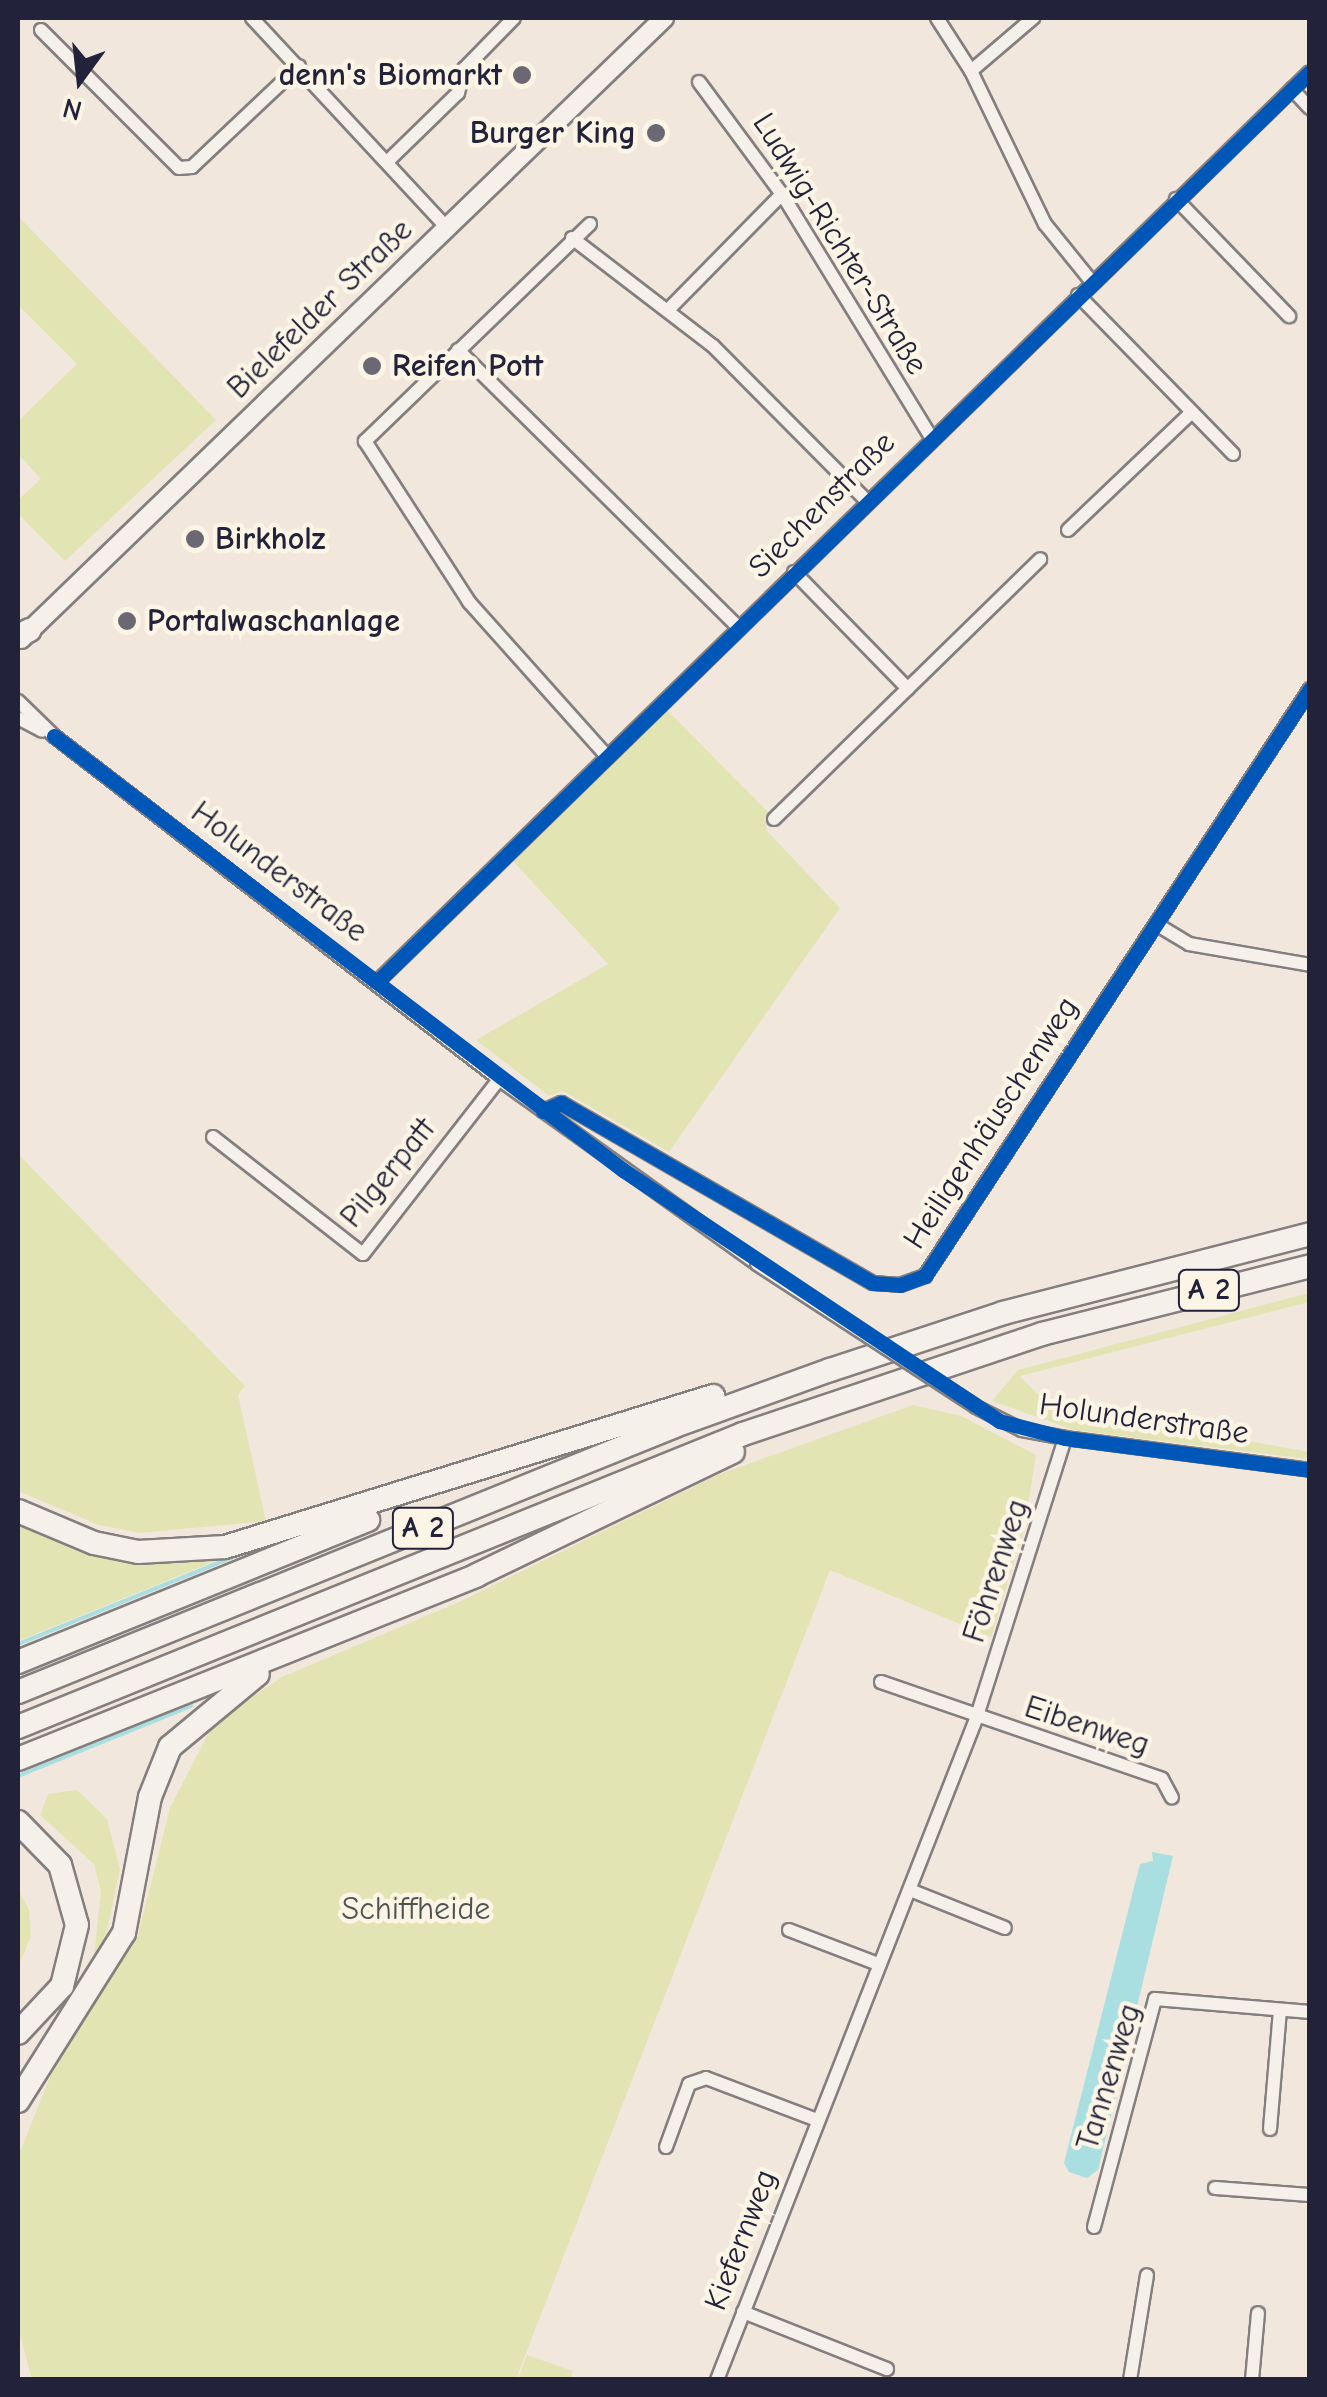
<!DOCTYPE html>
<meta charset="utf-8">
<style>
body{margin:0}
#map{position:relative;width:1327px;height:2397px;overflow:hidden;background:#f2e7dc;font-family:"Comic Neue",sans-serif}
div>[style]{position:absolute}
.green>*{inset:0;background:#e3e4b4}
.water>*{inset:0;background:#a9dfe0}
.stream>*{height:4px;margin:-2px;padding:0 2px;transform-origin:2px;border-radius:2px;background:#a9dfe0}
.roads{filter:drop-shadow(2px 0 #847f7f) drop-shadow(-2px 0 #847f7f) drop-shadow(0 2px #847f7f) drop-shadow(0 -2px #847f7f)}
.street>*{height:12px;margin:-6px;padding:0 6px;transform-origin:6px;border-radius:6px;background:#f5f0ea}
.secondary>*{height:18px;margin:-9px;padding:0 9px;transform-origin:9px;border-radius:9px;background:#f5f0ea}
.highway>*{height:22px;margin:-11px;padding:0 11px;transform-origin:11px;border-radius:11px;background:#f5f0ea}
.bridges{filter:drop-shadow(2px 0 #847f7f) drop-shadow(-2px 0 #847f7f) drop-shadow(0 2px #847f7f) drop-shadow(0 -2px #847f7f)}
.street-bridge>*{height:12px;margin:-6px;padding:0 6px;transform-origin:6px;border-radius:6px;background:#f5f0ea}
.cycleway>*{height:15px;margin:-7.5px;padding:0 7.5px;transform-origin:7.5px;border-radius:7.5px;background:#0057b8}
.dots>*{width:28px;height:28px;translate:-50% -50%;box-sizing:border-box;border:5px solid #fcf5e5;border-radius:50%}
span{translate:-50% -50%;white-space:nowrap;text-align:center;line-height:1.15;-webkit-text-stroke:9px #fcf5e5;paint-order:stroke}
.shield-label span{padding:2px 8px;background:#fcf5e5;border:2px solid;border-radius:8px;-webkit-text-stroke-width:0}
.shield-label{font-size:30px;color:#22223b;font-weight:700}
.poi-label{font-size:32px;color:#22223b;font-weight:700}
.right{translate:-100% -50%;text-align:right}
.left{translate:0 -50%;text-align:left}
.street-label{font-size:32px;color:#22223b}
.park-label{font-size:32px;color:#4f5251}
.frame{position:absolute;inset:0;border:20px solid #22223b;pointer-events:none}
.north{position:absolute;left:30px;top:30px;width:100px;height:100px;-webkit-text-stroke:8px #fcf5e5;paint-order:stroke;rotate:195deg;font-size:28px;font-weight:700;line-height:40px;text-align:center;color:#22223b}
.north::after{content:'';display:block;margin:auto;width:35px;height:45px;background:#22223b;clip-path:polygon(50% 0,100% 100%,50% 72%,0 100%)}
</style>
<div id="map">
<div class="green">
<i style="clip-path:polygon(18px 216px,216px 420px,65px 561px,18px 514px,18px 500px,41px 479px,18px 454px,18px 421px,77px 364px,18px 305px)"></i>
<i style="clip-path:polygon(665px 708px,769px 813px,766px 830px,840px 908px,669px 1152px,563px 1091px,549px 1096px,476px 1040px,608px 964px,511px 859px)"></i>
<i style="clip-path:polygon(18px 1154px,245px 1386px,238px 1395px,266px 1521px,140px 1533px,99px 1525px,18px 1491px)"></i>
<i style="clip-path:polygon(1309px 1293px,1309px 1302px,1020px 1376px,1036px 1393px,1074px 1409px,1309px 1452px,1309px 1459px,1074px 1430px,992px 1401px,1018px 1370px)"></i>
<i style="clip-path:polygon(913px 1405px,961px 1416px,1036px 1455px,1024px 1530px,991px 1637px,830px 1570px,516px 2379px,32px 2380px,18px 2327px,20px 2152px,52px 2072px,138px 1935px,170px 1808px,213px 1724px,282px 1677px,459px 1602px,720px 1474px)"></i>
<i style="clip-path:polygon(18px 1522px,91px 1552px,240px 1551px,18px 1641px)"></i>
<i style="clip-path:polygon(77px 1790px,107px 1819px,120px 1869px,103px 1950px,94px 1956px,101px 1892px,94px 1864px,40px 1815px,48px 1794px)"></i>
<i style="clip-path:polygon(18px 1890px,29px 1910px,31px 1936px,18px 1967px)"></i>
<i style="clip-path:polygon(527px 2355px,573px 2371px,570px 2379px,518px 2379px)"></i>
</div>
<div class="water">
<i style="clip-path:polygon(1152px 1852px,1173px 1856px,1098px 2170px,1087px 2178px,1069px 2172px,1064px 2163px,1140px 1864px,1153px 1861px)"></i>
</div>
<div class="stream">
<i style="left:18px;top:1644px;width:243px;rotate:-22deg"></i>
<i style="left:18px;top:1776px;width:187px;rotate:-22deg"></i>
</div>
<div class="roads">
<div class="street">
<i style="left:252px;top:18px;width:287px;rotate:47.1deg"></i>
<i style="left:937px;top:18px;width:63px;rotate:57.3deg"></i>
<i style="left:971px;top:71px;width:170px;rotate:64.2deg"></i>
<i style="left:1045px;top:224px;width:75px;rotate:51deg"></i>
<i style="left:41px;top:30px;width:195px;rotate:45deg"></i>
<i style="left:179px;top:168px;width:13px;rotate:-4deg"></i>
<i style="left:192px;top:167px;width:147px;rotate:-43.3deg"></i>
<i style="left:971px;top:71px;width:82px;rotate:-40.5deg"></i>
<i style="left:699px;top:82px;width:139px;rotate:53.5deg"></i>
<i style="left:782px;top:194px;width:285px;rotate:58.5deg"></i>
<i style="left:1292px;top:89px;width:26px;rotate:47deg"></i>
<i style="left:389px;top:160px;width:96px;rotate:-44.2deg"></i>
<i style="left:458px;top:93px;width:25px;rotate:-76deg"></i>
<i style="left:464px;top:69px;width:71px;rotate:-45.6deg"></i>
<i style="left:1176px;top:199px;width:163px;rotate:46deg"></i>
<i style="left:590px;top:224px;width:313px;rotate:136deg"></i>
<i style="left:365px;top:441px;width:192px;rotate:57.1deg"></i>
<i style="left:469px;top:602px;width:204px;rotate:48.2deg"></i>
<i style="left:572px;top:238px;width:178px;rotate:37.5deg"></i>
<i style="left:713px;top:346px;width:218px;rotate:45.2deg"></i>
<i style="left:1078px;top:295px;width:222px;rotate:45.7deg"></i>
<i style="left:668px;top:310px;width:163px;rotate:-45.5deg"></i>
<i style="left:458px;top:350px;width:394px;rotate:44.7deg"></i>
<i style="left:1068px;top:530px;width:171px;rotate:-43.6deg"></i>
<i style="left:794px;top:572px;width:163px;rotate:45.7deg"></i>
<i style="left:18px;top:701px;width:50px;rotate:44.2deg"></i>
<i style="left:54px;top:736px;width:562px;rotate:37.62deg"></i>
<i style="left:499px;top:1079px;width:317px;rotate:35.6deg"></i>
<i style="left:18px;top:718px;width:27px;rotate:28deg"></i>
<i style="left:774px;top:819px;width:372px;rotate:-44.3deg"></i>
<i style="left:1156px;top:924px;width:39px;rotate:31deg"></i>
<i style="left:1189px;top:944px;width:123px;rotate:9.8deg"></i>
<i style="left:377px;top:982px;width:1303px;rotate:-44.29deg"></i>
<i style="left:543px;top:1111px;width:20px;rotate:-24deg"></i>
<i style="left:561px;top:1103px;width:360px;rotate:30deg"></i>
<i style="left:873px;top:1283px;width:27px;rotate:4deg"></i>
<i style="left:900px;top:1285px;width:27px;rotate:-20deg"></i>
<i style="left:925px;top:1276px;width:702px;rotate:-56.74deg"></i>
<i style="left:213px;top:1137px;width:190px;rotate:38deg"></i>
<i style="left:363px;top:1254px;width:222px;rotate:-52.1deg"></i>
<i style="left:976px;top:1407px;width:51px;rotate:26.6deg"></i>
<i style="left:1022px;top:1430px;width:44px;rotate:10.5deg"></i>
<i style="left:1065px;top:1438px;width:247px;rotate:7.4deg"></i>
<i style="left:881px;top:1682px;width:297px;rotate:19deg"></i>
<i style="left:1162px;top:1779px;width:21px;rotate:62deg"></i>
<i style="left:910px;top:1890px;width:102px;rotate:21.8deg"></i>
<i style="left:789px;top:1930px;width:95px;rotate:20.9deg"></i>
<i style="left:1270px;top:2129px;width:119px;rotate:-85.2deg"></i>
<i style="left:666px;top:2147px;width:67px;rotate:-69.9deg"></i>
<i style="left:689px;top:2084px;width:18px;rotate:-19deg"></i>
<i style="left:706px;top:2078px;width:119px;rotate:20.7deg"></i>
<i style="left:1215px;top:2188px;width:95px;rotate:4.2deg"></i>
<i style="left:1094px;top:2227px;width:236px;rotate:-75deg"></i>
<i style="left:1155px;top:1999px;width:156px;rotate:4.8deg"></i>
<i style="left:743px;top:2312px;width:155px;rotate:21.6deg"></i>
<i style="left:717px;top:2380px;width:710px;rotate:-68.6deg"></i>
<i style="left:976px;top:1719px;width:295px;rotate:-72.4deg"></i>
<i style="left:1130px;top:2380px;width:106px;rotate:-80.8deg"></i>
<i style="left:1252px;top:2380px;width:67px;rotate:-84.9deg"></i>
</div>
<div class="secondary">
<i style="left:21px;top:639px;width:894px;rotate:-44deg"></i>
</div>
<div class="highway">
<i style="left:18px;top:636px;width:13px;rotate:-27deg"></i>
<i style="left:18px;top:1511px;width:82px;rotate:22.8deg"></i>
<i style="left:94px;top:1543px;width:45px;rotate:11.6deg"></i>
<i style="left:138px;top:1552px;width:87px;rotate:-3.3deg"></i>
<i style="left:225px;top:1547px;width:511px;rotate:-17.19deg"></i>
<i style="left:18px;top:1662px;width:378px;rotate:-22.1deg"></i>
<i style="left:18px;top:1692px;width:709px;rotate:-22.04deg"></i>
<i style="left:675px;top:1426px;width:165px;rotate:-19.9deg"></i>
<i style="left:830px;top:1370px;width:182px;rotate:-18.2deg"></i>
<i style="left:1003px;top:1313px;width:317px;rotate:-14.4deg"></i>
<i style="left:18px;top:1727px;width:782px;rotate:-22.01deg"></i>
<i style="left:743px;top:1434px;width:315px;rotate:-18.5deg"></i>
<i style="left:1042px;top:1334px;width:276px;rotate:-14.2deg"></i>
<i style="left:18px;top:1759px;width:495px;rotate:-21.8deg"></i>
<i style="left:477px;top:1575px;width:284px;rotate:-25.7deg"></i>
<i style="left:18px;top:1822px;width:60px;rotate:45.7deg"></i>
<i style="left:60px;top:1865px;width:62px;rotate:74.2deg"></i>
<i style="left:77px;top:1925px;width:63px;rotate:103.8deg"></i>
<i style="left:62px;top:1986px;width:64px;rotate:133.1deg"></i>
<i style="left:18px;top:2101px;width:199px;rotate:-57.8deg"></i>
<i style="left:124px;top:1933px;width:138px;rotate:-79.2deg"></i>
<i style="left:150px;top:1797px;width:54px;rotate:-68.2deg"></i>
<i style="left:170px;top:1747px;width:114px;rotate:-39.7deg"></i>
</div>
</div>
<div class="bridges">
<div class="street-bridge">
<i style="left:757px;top:1264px;width:262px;rotate:33.1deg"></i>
</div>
</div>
<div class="cycleway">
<i style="left:54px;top:736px;width:716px;rotate:37.33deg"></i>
<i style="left:623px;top:1170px;width:452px;rotate:33.7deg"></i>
<i style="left:999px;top:1421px;width:68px;rotate:14.4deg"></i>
<i style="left:1065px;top:1438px;width:247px;rotate:7.4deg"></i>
<i style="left:377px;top:982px;width:1303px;rotate:-44.29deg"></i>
<i style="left:543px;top:1111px;width:20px;rotate:-24deg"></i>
<i style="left:561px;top:1103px;width:360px;rotate:30deg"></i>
<i style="left:873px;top:1283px;width:27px;rotate:4deg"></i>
<i style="left:900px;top:1285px;width:27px;rotate:-20deg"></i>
<i style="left:925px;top:1276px;width:702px;rotate:-56.74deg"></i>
</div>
<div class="dots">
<i style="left:522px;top:75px;background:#6b6773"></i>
<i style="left:656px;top:133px;background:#6b6773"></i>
<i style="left:372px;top:366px;background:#6b6773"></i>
<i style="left:195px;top:539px;background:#6b6773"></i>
<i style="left:127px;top:621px;background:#6b6773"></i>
</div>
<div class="shield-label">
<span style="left:1209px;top:1290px">A 2</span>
<span style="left:423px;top:1528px">A 2</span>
</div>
<div class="poi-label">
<span class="right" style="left:502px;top:75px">denn's Biomarkt</span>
<span class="right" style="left:636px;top:133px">Burger King</span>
<span class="left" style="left:392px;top:366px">Reifen Pott</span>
<span class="left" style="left:215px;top:539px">Birkholz</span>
<span class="left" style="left:147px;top:621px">Portalwaschanlage</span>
</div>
<div class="street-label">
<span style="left:840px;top:244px;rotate:58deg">Ludwig-Richter-Straße</span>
<span style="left:320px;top:309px;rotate:-44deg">Bielefelder Straße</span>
<span style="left:822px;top:505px;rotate:-45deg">Siechenstraße</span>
<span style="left:279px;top:872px;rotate:37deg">Holunderstraße</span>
<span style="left:991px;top:1123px;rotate:-57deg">Heiligenhäuschenweg</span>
<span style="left:388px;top:1173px;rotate:-51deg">Pilgerpatt</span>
<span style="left:1144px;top:1419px;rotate:8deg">Holunderstraße</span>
<span style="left:996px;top:1571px;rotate:-72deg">Föhrenweg</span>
<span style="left:1087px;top:1726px;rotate:18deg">Eibenweg</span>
<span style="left:1109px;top:2077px;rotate:-73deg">Tannenweg</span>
<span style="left:741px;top:2240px;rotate:-69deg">Kiefernweg</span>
</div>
<div class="park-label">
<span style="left:416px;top:1909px">Schiffheide</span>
</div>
<div class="frame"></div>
<div class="north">N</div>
</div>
